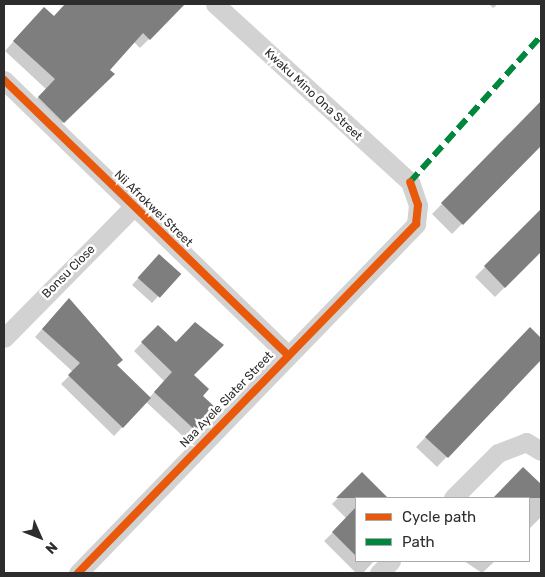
<!DOCTYPE html>
<style>
body{margin:0}
#map{position:relative;width:545px;height:577px;overflow:hidden;background:#fff;font-family:Rubik,sans-serif}
div>[style]{position:absolute}
.shadow>*{inset:0;background:#0003}
.building>*{inset:0;background:#7e7e7e;transform-origin:0 0}
.minor>*{height:19px;margin:-9.5px;padding:0 9.5px;transform-origin:9.5px;border-radius:9.5px;background:#d2d2d2}
.quiet>*{height:6px;margin-top:-3px;transform-origin:0;background:repeating-linear-gradient(90deg,#00873e 0 12px,transparent 0 18px)}
.cycleway>*{height:8px;margin:-4px;padding:0 4px;transform-origin:4px;border-radius:4px;background:#e8590c}
span{translate:-50% -50%;white-space:nowrap;text-align:center;line-height:1.15;-webkit-text-stroke:5px #fff;paint-order:stroke}
.street-label{font-size:12px;color:#2d2d2d}
.frame{position:absolute;inset:0;border:5px solid #2d2d2d;pointer-events:none}
.legend{position:absolute;left:355px;top:497px;width:175px;height:65px;box-sizing:border-box;background:#fff;border:1px solid #ababab;margin:0;padding:6px 9px;list-style:none;font-size:15px;color:#2d2d2d}
.legend li{display:flex;align-items:center;gap:10px;height:25px}
.legend b{width:25px;border:1px solid #ababab}
.north{position:absolute;left:15px;top:512px;width:50px;height:50px;-webkit-text-stroke:4px #fff;paint-order:stroke;rotate:134deg;font-size:14px;font-weight:700;line-height:20px;text-align:center;color:#2d2d2d}
.north::after{content:'';display:block;margin:auto;width:18px;height:22px;background:#2d2d2d;clip-path:polygon(50% 0,100% 100%,50% 72%,0 100%)}
</style>
<div id="map">
<div class="shadow">
<i style="clip-path:polygon(66px 4px,176px 4px,180px 8px,140px 48px,134px 42px,108px 70px,113px 74px,54px 131px,29px 107px,46px 89px,5px 51px,35px 17px,54px 17px)"></i>
<i style="clip-path:polygon(489px 4px,498px 4px,493px 8px)"></i>
<i style="clip-path:polygon(541px 103px,541px 144px,452px 234px,432px 214px)"></i>
<i style="clip-path:polygon(541px 211px,541px 251px,495px 297px,475px 277px)"></i>
<i style="clip-path:polygon(152px 263px,179px 274px,152px 303px,132px 285px)"></i>
<i style="clip-path:polygon(61px 308px,149px 398px,164px 381px,134px 351px,158px 326px,201px 396px,215px 409px,186px 439px,146px 402px,114px 436px,61px 384px,73px 372px,35px 337px)"></i>
<i style="clip-path:polygon(530px 329px,541px 339px,541px 358px,437px 467px,416px 447px)"></i>
<i style="clip-path:polygon(523px 469px,541px 486px,541px 517px,529px 529px,529px 498px,495px 498px)"></i>
<i style="clip-path:polygon(362px 474px,386px 498px,356px 498px,356px 561px,374px 561px,363px 573px,356px 573px,324px 541px,347px 519px,332px 504px)"></i>
<i style="clip-path:polygon(464px 561px,495px 561px,482px 573px)"></i>
</div>
<div class="building">
<i style="clip-path:polygon(65px 4px,185px 4px,150px 40px,143px 33px,110px 70px,115px 74px,64px 123px,38px 97px,55px 79px,13px 41px,44px 7px,54px 16px)"></i>
<i style="clip-path:polygon(541px 101px,541px 146px,463px 225px,441px 203px)"></i>
<i style="clip-path:polygon(541px 209px,541px 252px,505px 288px,484px 266px)"></i>
<i style="left:159px;top:254px;width:30px;height:32px;rotate:42deg"></i>
<i style="clip-path:polygon(69px 298px,123px 360px,117px 365px,151px 398px,123px 428px,68px 375px,80px 363px,42px 329px)"></i>
<i style="clip-path:polygon(195px 322px,224px 345px,194px 375px,209px 389px,203px 396px,217px 409px,196px 431px,154px 392px,172px 372px,141px 342px,158px 325px,176px 342px)"></i>
<i style="clip-path:polygon(530px 327px,541px 338px,541px 360px,448px 458px,425px 437px)"></i>
<i style="clip-path:polygon(523px 467px,541px 484px,541px 498px,493px 498px)"></i>
<i style="clip-path:polygon(362px 472px,388px 498px,336px 498px)"></i>
<i style="clip-path:polygon(356px 507px,356px 556px,332px 532px)"></i>
</div>
<div class="minor">
<i style="left:4px;top:80px;width:394px;rotate:44.1deg"></i>
<i style="left:4px;top:338px;width:185px;rotate:-45.4deg"></i>
<i style="left:453px;top:498px;width:64px;rotate:-45deg"></i>
<i style="left:498px;top:453px;width:30px;rotate:-21deg"></i>
<i style="left:526px;top:442px;width:17px;rotate:31deg"></i>
<i style="left:78px;top:573px;width:486px;rotate:-45.9deg"></i>
<i style="left:416px;top:224px;width:19px;rotate:-84deg"></i>
<i style="left:418px;top:205px;width:24px;rotate:-109deg"></i>
<i style="left:410px;top:182px;width:264px;rotate:-137.6deg"></i>
<i style="left:379px;top:573px;width:17px;rotate:-45deg"></i>
</div>
<div class="quiet">
<i style="left:410px;top:182px;width:196px;rotate:-48.1deg"></i>
</div>
<div class="cycleway">
<i style="left:4px;top:80px;width:394px;rotate:44.1deg"></i>
<i style="left:78px;top:573px;width:486px;rotate:-45.9deg"></i>
<i style="left:416px;top:224px;width:19px;rotate:-84deg"></i>
<i style="left:418px;top:205px;width:24px;rotate:-109deg"></i>
</div>
<div class="street-label">
<span style="left:313px;top:95px;rotate:43deg">Kwaku Mino Ona Street</span>
<span style="left:153px;top:209px;rotate:44deg">Nii Afrokwei Street</span>
<span style="left:69px;top:272px;rotate:-45deg">Bonsu Close</span>
<span style="left:227px;top:400px;rotate:-46deg">Naa Ayele Slater Street</span>
</div>
<div class="frame"></div>
<ul class="legend">
<li><b style="height:6px;background:#e8590c"></b>Cycle path</li>
<li><b style="height:6px;background:#00873e"></b>Path</li>
</ul>
<div class="north">N</div>
</div>
